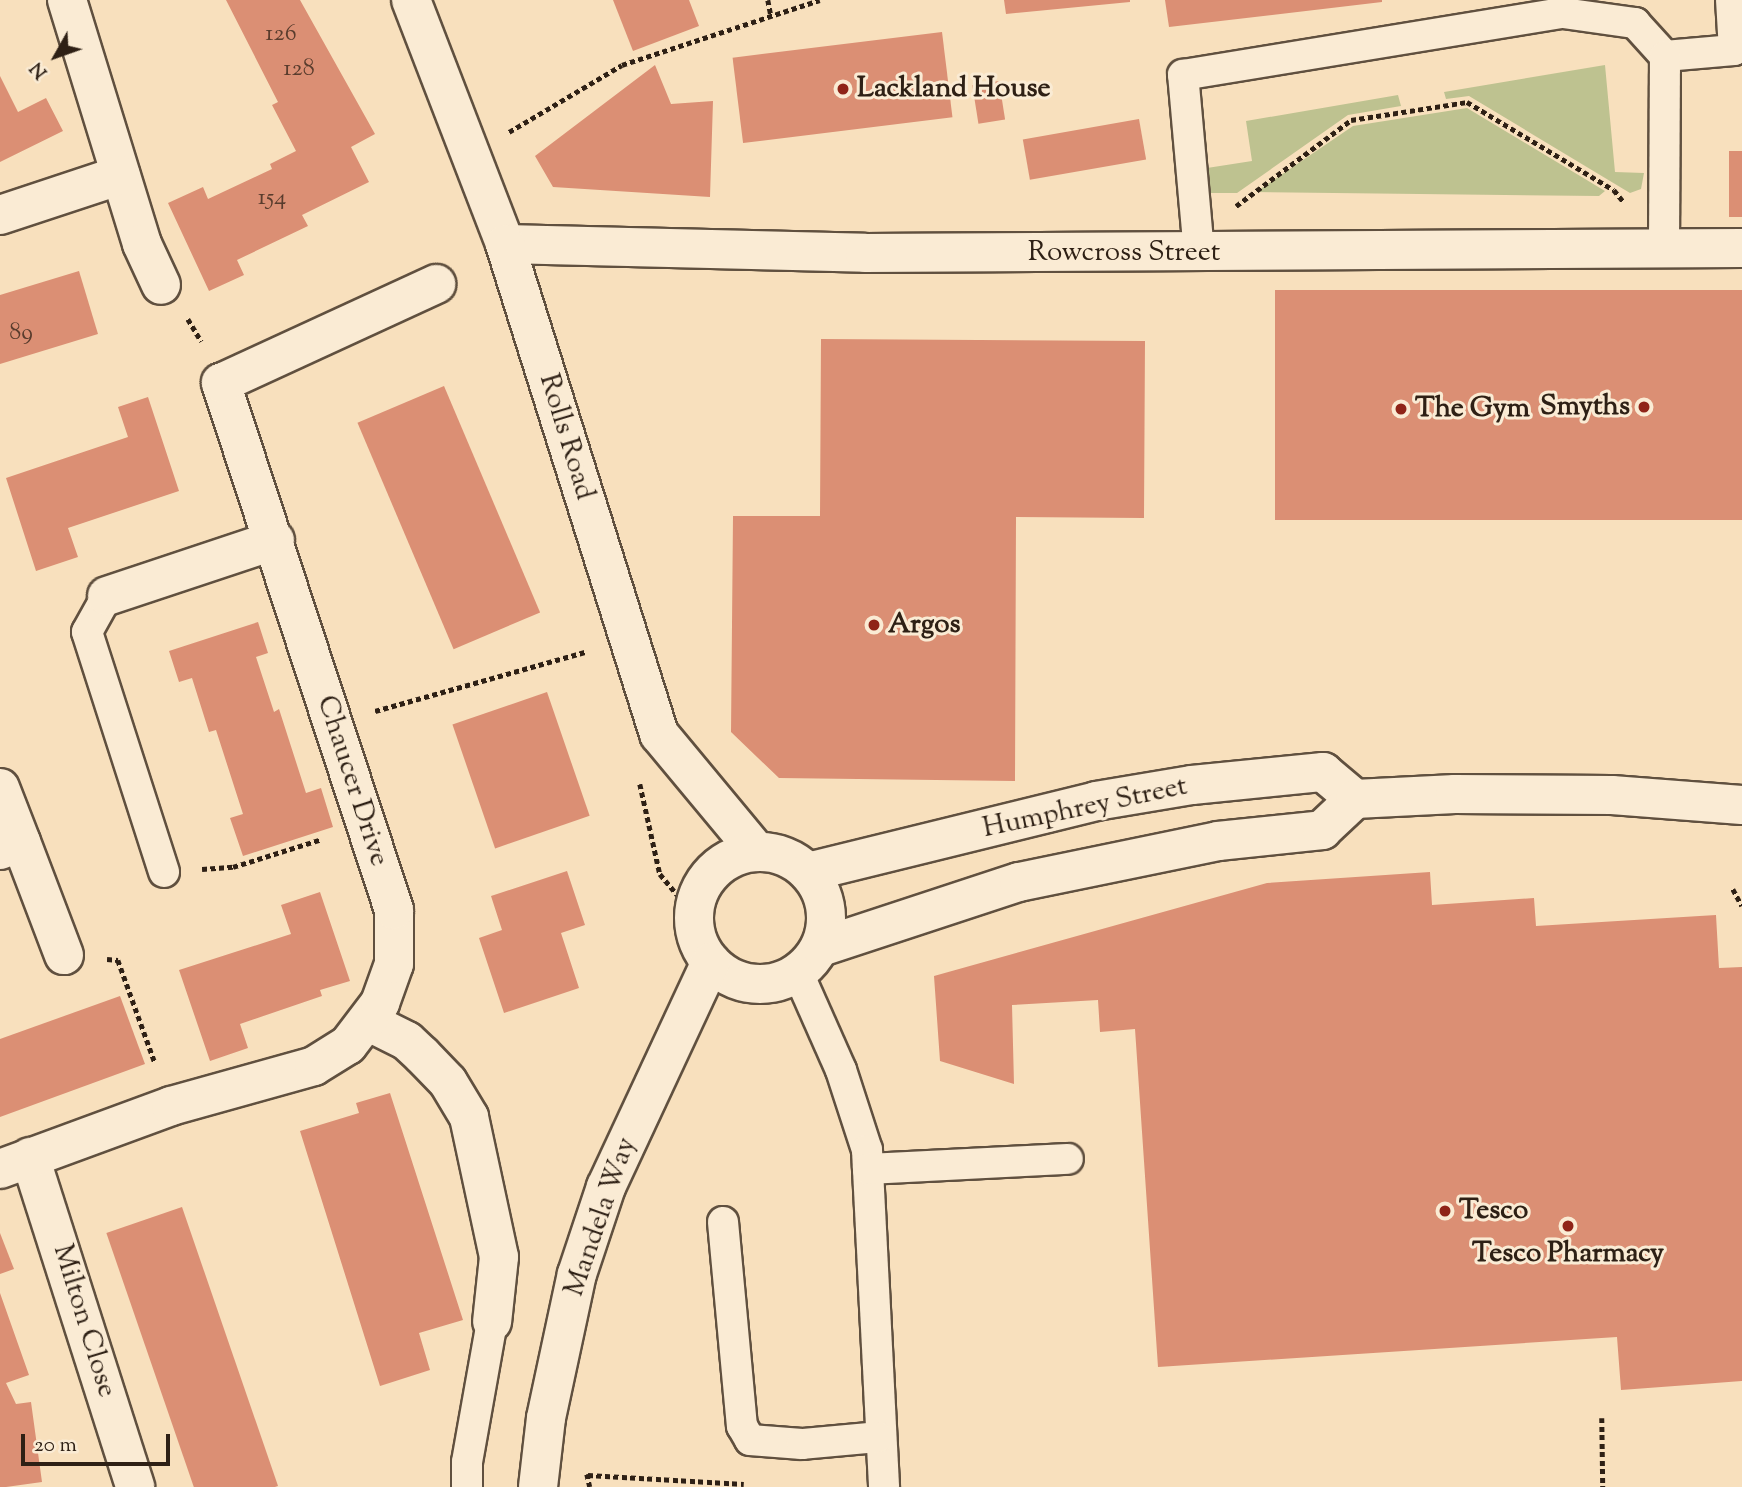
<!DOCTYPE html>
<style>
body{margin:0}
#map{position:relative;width:1742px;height:1487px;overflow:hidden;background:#f8e0bd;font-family:"Sorts Mill Goudy",serif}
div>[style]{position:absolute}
.green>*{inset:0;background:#bec290}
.building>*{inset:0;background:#db8f74;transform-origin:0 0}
.path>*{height:4.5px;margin-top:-2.25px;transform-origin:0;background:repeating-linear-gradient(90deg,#2e2015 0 5px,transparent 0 8.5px)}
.roads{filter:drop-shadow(2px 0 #60503f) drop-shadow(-2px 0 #60503f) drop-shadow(0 2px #60503f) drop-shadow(0 -2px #60503f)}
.service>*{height:30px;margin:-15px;padding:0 15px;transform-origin:15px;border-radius:15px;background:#faebd4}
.minor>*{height:38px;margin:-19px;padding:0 19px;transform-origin:19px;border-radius:19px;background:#faebd4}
.secondary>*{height:38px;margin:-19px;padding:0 19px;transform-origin:19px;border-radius:19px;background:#faebd4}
.secondary>.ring{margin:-19px;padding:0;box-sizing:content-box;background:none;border:38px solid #faebd4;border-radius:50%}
.dots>*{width:19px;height:19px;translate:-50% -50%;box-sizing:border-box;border:4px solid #faebd4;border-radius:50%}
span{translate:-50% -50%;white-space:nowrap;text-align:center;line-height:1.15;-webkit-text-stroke:6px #faebd4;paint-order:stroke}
.number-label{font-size:24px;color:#593c2d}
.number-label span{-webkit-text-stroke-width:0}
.poi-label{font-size:28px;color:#2e2015;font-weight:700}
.left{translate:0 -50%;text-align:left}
.right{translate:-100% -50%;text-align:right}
.street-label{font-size:28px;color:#2e2015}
.north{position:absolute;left:21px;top:21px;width:70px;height:70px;-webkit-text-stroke:5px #faebd4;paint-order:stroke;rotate:230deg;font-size:19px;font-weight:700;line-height:28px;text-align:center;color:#2e2015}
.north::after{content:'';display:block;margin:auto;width:24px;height:32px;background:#2e2015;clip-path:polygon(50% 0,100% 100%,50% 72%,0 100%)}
.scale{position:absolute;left:21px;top:1434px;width:149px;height:32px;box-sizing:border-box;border:4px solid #2e2015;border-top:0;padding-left:9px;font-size:21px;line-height:24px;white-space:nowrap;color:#2e2015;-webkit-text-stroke:5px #faebd4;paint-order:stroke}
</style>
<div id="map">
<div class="green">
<i style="clip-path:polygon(1605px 65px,1615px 172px,1644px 173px,1641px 189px,1630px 193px,1469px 96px,1446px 99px,1444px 92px)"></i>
<i style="clip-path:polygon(1398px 95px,1401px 106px,1348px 115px,1237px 193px,1210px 193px,1207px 168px,1252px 161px,1246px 121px)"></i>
<i style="clip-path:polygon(1467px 108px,1605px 191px,1599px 196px,1256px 192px,1353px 126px)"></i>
</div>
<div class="building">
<i style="clip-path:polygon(226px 0,300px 0,375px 134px,351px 147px,369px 182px,302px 215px,308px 226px,237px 260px,244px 275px,209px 291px,168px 203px,203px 187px,208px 199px,272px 169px,270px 164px,296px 151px,272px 105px,278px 102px)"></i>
<i style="clip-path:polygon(613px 0,689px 0,699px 26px,633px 51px)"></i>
<i style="clip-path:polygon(1004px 0,1130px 0,1130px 2px,1006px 14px)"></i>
<i style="clip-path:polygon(1165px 0,1382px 0,1382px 2px,1169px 27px)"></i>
<i style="left:942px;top:32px;width:86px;height:211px;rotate:83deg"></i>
<i style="clip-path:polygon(655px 65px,671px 104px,713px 101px,710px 197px,553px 187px,535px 156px)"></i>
<i style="clip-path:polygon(0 76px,18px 112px,46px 98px,63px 131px,0 162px)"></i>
<i style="left:999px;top:81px;width:39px;height:27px;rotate:81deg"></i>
<i style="left:1139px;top:119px;width:41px;height:118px;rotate:80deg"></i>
<i style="left:1729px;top:151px;width:13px;height:66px"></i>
<i style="clip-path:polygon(79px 271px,98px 334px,0 364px,0 295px)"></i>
<i style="left:1742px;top:290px;width:230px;height:467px;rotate:90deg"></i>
<i style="clip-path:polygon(821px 339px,1145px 341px,1144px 518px,1016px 517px,1015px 781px,779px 778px,731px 732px,733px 516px,820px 516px)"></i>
<i style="left:444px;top:386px;width:246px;height:94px;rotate:67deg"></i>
<i style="clip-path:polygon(148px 397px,179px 491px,68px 528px,78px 557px,36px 571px,6px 478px,128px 437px,118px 407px)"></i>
<i style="clip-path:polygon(258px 622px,268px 653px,256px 657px,274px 712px,279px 709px,306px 793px,321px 788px,333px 827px,243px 856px,230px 818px,243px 814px,216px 730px,209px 732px,192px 678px,179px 682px,169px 651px)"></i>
<i style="left:547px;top:692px;width:131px;height:100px;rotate:71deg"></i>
<i style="clip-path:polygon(567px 871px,585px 925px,561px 933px,579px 988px,504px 1013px,479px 938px,502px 930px,491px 896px)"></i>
<i style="clip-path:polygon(1430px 872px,1432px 905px,1534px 898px,1536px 926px,1716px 915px,1719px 968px,1742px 967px,1742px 1381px,1621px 1390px,1617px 1337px,1158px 1367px,1135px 1029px,1100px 1032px,1098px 1000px,1012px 1005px,1014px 1084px,940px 1061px,934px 976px,1267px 883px)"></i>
<i style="clip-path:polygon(320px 892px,350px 981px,320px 990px,322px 996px,240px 1024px,248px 1048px,210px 1061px,179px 970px,291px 934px,281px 905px)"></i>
<i style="clip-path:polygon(120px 996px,145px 1064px,0 1117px,0 1039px)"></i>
<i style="clip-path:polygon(390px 1093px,463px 1320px,419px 1333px,430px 1370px,380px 1386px,300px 1131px,359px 1113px,356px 1103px)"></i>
<i style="left:182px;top:1207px;width:295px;height:80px;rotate:71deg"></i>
<i style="clip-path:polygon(0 1233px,14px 1269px,0 1274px)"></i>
<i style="clip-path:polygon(0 1293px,29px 1375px,6px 1383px,16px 1404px,31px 1402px,42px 1482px,6px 1487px,0 1487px)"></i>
</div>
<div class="path">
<i style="left:768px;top:0;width:15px;rotate:79deg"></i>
<i style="left:509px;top:132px;width:131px;rotate:-30.7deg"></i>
<i style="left:622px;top:65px;width:208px;rotate:-18.2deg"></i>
<i style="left:1236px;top:206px;width:144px;rotate:-36.8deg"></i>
<i style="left:1351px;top:120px;width:117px;rotate:-8.8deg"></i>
<i style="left:1467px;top:102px;width:171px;rotate:30.9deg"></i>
<i style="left:1614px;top:190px;width:14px;rotate:51deg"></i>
<i style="left:188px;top:319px;width:26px;rotate:59deg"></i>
<i style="left:375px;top:711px;width:218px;rotate:-15.7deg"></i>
<i style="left:640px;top:784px;width:92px;rotate:77.5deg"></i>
<i style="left:660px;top:874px;width:55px;rotate:50.2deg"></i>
<i style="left:202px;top:869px;width:31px;rotate:-4deg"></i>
<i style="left:233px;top:867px;width:93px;rotate:-17.5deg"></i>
<i style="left:1733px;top:889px;width:19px;rotate:62deg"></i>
<i style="left:107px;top:959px;width:11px;rotate:5deg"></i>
<i style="left:118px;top:960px;width:109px;rotate:70.2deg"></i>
<i style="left:1602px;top:1418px;width:69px;rotate:89.2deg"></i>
<i style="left:587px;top:1474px;width:13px;rotate:77deg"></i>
<i style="left:588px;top:1475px;width:156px;rotate:3.3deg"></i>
</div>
<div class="roads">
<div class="service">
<i style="left:1665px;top:56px;width:69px;rotate:-5deg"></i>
<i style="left:1734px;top:50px;width:50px;rotate:-93.4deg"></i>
<i style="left:1199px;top:253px;width:179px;rotate:-95.1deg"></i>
<i style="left:1183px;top:75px;width:385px;rotate:-9.3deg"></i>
<i style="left:1563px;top:13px;width:73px;rotate:7.9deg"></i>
<i style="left:1635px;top:23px;width:45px;rotate:47.7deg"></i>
<i style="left:1665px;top:56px;width:194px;rotate:90.3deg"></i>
<i style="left:107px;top:596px;width:41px;rotate:119.1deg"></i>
<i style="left:87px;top:632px;width:252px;rotate:72.2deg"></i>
<i style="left:798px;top:973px;width:106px;rotate:66.1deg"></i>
<i style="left:841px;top:1070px;width:84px;rotate:72deg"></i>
<i style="left:867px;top:1150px;width:337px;rotate:87.1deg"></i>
<i style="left:868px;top:1169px;width:200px;rotate:-2.9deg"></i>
<i style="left:723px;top:1222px;width:205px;rotate:84.7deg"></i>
<i style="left:742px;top:1426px;width:16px;rotate:60deg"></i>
<i style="left:750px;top:1440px;width:52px;rotate:4.4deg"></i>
<i style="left:802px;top:1444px;width:77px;rotate:-5.2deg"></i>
<i style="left:467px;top:1487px;width:25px;rotate:-90deg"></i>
<i style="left:467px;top:1462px;width:142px;rotate:-79.9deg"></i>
</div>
<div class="minor">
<i style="left:67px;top:0;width:255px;rotate:72.9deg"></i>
<i style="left:142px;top:244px;width:45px;rotate:65.1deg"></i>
<i style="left:0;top:215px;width:127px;rotate:-18.3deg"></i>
<i style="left:505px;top:244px;width:360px;rotate:1.4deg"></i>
<i style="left:865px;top:253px;width:877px;rotate:-0.33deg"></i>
<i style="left:107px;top:596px;width:177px;rotate:-18.4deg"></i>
<i style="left:0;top:788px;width:58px;rotate:68.7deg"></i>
<i style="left:0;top:850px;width:22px;rotate:-21deg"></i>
<i style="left:21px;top:842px;width:121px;rotate:69.2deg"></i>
<i style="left:369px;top:1022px;width:42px;rotate:26.6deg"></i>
<i style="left:407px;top:1041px;width:21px;rotate:43deg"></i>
<i style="left:422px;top:1055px;width:37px;rotate:46deg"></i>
<i style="left:448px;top:1082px;width:41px;rotate:59deg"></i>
<i style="left:469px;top:1117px;width:143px;rotate:77.9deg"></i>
<i style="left:499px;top:1257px;width:65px;rotate:96.1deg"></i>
<i style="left:30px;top:1157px;width:346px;rotate:72.3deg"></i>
<i style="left:0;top:1169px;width:182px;rotate:-20.2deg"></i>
<i style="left:171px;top:1106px;width:148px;rotate:-15.6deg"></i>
<i style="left:314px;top:1066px;width:40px;rotate:-32deg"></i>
<i style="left:348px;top:1045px;width:53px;rotate:-52.7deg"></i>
<i style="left:380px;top:1003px;width:41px;rotate:-70.3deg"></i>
<i style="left:394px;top:964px;width:54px;rotate:-90deg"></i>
<i style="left:394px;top:910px;width:555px;rotate:-108.17deg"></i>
<i style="left:221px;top:383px;width:237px;rotate:-24.7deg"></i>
</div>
<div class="secondary">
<i style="left:411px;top:0;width:261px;rotate:68.9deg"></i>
<i style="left:505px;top:244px;width:514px;rotate:72.55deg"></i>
<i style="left:659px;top:734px;width:152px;rotate:50.3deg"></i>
<i class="ring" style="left:694px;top:852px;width:94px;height:94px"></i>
<i style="left:808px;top:872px;width:297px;rotate:-13.8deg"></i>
<i style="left:1096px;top:801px;width:97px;rotate:-9.5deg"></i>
<i style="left:1192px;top:785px;width:132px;rotate:-5.7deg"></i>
<i style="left:1323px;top:772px;width:42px;rotate:40.2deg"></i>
<i style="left:821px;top:947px;width:208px;rotate:-18.2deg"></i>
<i style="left:1019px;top:882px;width:203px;rotate:-11.6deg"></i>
<i style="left:1218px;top:841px;width:105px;rotate:-6deg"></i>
<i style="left:1322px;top:830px;width:45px;rotate:-43.2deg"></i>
<i style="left:1355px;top:799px;width:100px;rotate:-2.9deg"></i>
<i style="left:1455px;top:794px;width:157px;rotate:0.4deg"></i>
<i style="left:1612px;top:795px;width:130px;rotate:4.4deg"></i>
<i style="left:538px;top:1487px;width:69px;rotate:-83.4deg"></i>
<i style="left:546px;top:1418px;width:147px;rotate:-77.9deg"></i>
<i style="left:577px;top:1274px;width:92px;rotate:-71.6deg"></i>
<i style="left:606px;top:1187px;width:248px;rotate:-65deg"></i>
</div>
</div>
<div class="dots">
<i style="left:843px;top:89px;background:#8f2418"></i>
<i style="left:1644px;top:407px;background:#8f2418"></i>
<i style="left:1401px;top:409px;background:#8f2418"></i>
<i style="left:874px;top:625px;background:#8f2418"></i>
<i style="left:1445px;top:1211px;background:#8f2418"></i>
<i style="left:1568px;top:1226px;background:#8f2418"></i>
</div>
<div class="number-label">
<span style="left:281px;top:35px">126</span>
<span style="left:299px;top:70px">128</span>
<span style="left:272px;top:199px">154</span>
<span style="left:21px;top:334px">89</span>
</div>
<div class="poi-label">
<span class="left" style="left:857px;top:89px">Lackland House</span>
<span class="right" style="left:1630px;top:407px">Smyths</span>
<span class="left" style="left:1415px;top:409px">The Gym</span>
<span class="left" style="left:888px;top:625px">Argos</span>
<span class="left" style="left:1459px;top:1211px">Tesco</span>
<span style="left:1568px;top:1254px">Tesco Pharmacy</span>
</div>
<div class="street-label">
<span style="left:1124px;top:253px">Rowcross Street</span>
<span style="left:566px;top:437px;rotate:73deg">Rolls Road</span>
<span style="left:352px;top:781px;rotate:72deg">Chaucer Drive</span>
<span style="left:1085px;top:808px;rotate:-12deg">Humphrey Street</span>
<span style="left:601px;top:1217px;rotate:-71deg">Mandela Way</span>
<span style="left:84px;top:1321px;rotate:73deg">Milton Close</span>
</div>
<div class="north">N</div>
<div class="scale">20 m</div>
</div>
